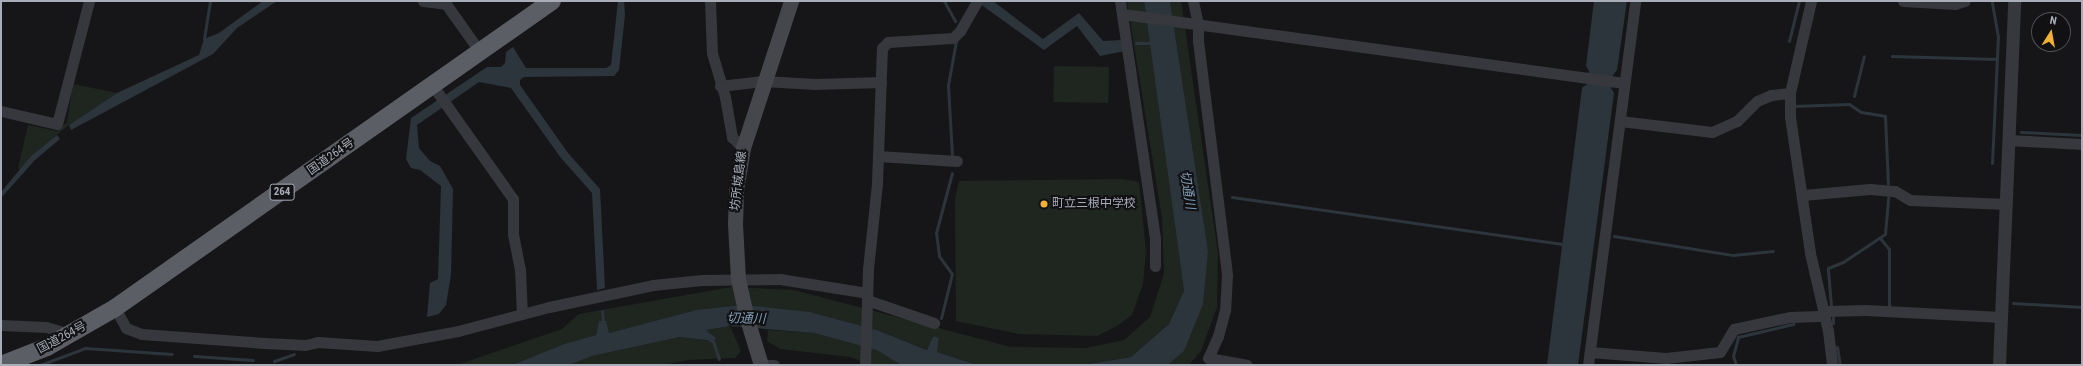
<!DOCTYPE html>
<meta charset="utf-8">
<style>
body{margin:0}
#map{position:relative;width:2083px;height:366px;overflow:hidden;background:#161618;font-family:"Roboto Condensed","Noto Sans JP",sans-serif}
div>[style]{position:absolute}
.green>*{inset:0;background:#1e261f;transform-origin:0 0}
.water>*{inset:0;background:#2c353c}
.stream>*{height:3px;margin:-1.5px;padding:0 1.5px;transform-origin:1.5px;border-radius:1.5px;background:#2c353c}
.minor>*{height:11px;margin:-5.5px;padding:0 5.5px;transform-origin:5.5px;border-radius:5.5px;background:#37383d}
.tertiary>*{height:13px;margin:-6.5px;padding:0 6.5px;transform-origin:6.5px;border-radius:6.5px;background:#37383d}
.secondary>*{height:15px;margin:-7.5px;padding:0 7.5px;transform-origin:7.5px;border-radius:7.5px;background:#45474d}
.trunk>*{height:18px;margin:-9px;padding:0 9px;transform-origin:9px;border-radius:9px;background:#5b5e65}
.dots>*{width:11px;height:11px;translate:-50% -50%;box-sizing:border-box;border:2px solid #111113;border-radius:50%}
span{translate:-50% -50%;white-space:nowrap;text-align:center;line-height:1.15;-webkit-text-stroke:4px #111113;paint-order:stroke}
.shield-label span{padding:1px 3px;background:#111113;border:1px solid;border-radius:3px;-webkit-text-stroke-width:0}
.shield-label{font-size:11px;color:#a8adb8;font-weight:700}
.street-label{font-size:12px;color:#a8adb8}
.poi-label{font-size:12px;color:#a8adb8}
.left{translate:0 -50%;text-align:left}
.water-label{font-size:13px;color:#7f9bb3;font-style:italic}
.frame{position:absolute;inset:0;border:2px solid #a8adb8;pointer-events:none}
.north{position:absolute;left:2031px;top:12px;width:40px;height:40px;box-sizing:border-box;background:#111113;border:1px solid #4d4f55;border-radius:50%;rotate:11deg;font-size:11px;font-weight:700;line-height:16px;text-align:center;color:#a8adb8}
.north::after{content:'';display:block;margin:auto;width:14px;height:18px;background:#f2b134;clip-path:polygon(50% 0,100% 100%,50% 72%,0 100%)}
</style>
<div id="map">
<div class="green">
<i style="clip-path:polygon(1127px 1px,1144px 1px,1184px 291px,1169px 324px,1131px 357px,1083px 365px,977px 365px,937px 352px,939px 338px,933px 337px,928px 350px,877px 330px,810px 312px,696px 310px,609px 333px,603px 321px,599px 321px,596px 335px,564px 344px,512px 365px,457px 365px,562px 329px,579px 314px,731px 287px,794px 290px,1011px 347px,1086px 348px,1124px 340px,1150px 317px,1164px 274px,1162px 218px)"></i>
<i style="clip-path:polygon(1170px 1px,1181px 1px,1218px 253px,1217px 307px,1201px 351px,1189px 365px,1168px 365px,1184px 351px,1208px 251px)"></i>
<i style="left:1054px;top:66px;width:55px;height:36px;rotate:1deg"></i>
<i style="clip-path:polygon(73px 84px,117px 93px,69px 125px,32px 155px,20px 170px,18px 168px,28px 125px,57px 131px,67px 122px)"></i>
<i style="clip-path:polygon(1123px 179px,1139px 182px,1146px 251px,1143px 284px,1132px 315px,1117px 326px,1097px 336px,1019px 334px,956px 321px,955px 199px,959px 181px)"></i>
<i style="clip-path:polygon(730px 326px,741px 351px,735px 358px,687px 360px,664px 365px,569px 365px,592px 356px,680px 337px,712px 341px,716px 338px,706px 330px)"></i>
<i style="clip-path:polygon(768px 330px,814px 333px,878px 350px,901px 365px,873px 365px,850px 357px,780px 349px,767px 341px)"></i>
</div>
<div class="water">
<i style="clip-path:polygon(263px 1px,277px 1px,237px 28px,213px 54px,71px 130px,69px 125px,117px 93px,199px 55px,204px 39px,219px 33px)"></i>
<i style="clip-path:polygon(618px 1px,624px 1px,625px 15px,619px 70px,614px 76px,524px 77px,520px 80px,520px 85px,568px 153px,600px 189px,605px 288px,597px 290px,592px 193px,561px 158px,511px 88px,479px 82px,417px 125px,419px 148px,430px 161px,440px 166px,453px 189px,451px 275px,446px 305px,439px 314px,427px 317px,430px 283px,438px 279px,441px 186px,420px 170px,411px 168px,406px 159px,411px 118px,487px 67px,501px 67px,505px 63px,506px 52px,513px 47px,526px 68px,606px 68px,611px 65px)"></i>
<i style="clip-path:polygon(976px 1px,993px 1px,1043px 39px,1079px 13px,1103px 41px,1123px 40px,1125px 51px,1100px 56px,1077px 26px,1044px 50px)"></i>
<i style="clip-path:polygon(1144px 1px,1170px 1px,1208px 251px,1203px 304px,1184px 351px,1168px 365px,1083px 365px,1131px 357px,1169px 324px,1184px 291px)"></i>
<i style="clip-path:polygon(1594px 1px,1627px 1px,1617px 70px,1613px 75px,1611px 88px,1614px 93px,1578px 365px,1547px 365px,1582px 88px,1587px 84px,1589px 71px,1586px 66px)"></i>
<i style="clip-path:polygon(57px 135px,60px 139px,35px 160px,1px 198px,1px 192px,32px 155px)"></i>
<i style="clip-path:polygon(744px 305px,810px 312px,877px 330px,927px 350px,933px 337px,936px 337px,939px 338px,937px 352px,977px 365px,901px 365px,877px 350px,814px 333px,730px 326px,706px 330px,716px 338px,713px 341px,680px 337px,592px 356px,569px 365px,512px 365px,564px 344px,596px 335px,599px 321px,606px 321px,609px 333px,696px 310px)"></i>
</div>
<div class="stream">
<i style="left:944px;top:1px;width:23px;rotate:61deg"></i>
<i style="left:204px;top:39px;width:38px;rotate:-81deg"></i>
<i style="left:1789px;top:41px;width:41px;rotate:-76deg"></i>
<i style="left:1136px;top:43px;width:18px"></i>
<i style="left:1892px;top:56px;width:105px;rotate:1.6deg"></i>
<i style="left:1854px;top:96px;width:41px;rotate:-76deg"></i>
<i style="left:1793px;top:106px;width:56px;rotate:-2deg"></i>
<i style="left:1849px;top:104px;width:14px;rotate:34deg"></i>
<i style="left:1861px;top:112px;width:24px;rotate:9deg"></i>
<i style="left:1885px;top:116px;width:68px;rotate:87.5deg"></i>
<i style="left:2021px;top:132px;width:61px;rotate:2.8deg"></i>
<i style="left:952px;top:155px;width:70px;rotate:-93.3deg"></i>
<i style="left:948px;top:85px;width:45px;rotate:-79.7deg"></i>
<i style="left:1992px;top:163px;width:126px;rotate:-87.3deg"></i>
<i style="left:1998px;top:37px;width:35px;rotate:-100deg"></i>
<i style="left:1232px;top:197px;width:334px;rotate:8.1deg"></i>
<i style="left:1614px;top:236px;width:121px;rotate:9.1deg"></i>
<i style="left:1733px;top:255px;width:40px;rotate:-5.7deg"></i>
<i style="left:1880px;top:238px;width:14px;rotate:51deg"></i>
<i style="left:1889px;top:249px;width:57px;rotate:90deg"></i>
<i style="left:2013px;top:303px;width:69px;rotate:3.3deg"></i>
<i style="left:1831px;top:305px;width:37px;rotate:-95deg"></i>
<i style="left:1828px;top:268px;width:16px;rotate:-22deg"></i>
<i style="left:1843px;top:262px;width:50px;rotate:-33.7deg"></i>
<i style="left:1885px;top:234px;width:37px;rotate:-85deg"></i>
<i style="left:602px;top:311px;width:12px;rotate:85deg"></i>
<i style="left:1833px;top:317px;width:6px;rotate:90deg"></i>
<i style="left:941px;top:318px;width:45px;rotate:-76deg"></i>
<i style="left:952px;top:274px;width:22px;rotate:-126deg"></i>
<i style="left:939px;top:256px;width:23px;rotate:-97deg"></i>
<i style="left:936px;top:233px;width:62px;rotate:-75.1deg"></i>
<i style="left:710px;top:340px;width:3px;rotate:18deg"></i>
<i style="left:713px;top:341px;width:19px;rotate:72deg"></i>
<i style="left:1837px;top:347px;width:18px;rotate:81deg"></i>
<i style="left:194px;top:356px;width:59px;rotate:3.9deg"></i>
<i style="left:274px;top:361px;width:21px;rotate:-19deg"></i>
<i style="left:40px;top:365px;width:48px;rotate:-20.7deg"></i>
<i style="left:85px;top:348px;width:87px;rotate:3.9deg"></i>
<i style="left:1736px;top:365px;width:9px;rotate:-108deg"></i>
<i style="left:1733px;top:356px;width:20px;rotate:-75deg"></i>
<i style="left:1738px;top:337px;width:57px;rotate:-13.3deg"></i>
</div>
<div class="minor">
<i style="left:423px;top:1px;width:23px;rotate:7deg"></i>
<i style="left:446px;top:4px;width:59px;rotate:54.7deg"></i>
<i style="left:710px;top:1px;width:52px;rotate:87.8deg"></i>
<i style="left:712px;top:53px;width:46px;rotate:73.5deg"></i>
<i style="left:725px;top:97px;width:41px;rotate:80.1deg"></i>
<i style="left:732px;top:137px;width:16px;rotate:45deg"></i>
<i style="left:1120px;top:1px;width:240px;rotate:81.6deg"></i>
<i style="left:1155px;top:238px;width:28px;rotate:90deg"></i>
<i style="left:1193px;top:1px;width:24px;rotate:78deg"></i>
<i style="left:1198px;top:24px;width:17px;rotate:90deg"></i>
<i style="left:1198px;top:41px;width:236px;rotate:82.9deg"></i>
<i style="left:1227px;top:275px;width:35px;rotate:93deg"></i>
<i style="left:1225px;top:310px;width:27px;rotate:105deg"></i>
<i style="left:1218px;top:336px;width:24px;rotate:114deg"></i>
<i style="left:1208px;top:358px;width:39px;rotate:10deg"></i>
<i style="left:1811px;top:1px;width:94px;rotate:102.9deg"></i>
<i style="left:1790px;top:93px;width:24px;rotate:90deg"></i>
<i style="left:1790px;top:117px;width:137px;rotate:81.6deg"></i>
<i style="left:1810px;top:253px;width:80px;rotate:77deg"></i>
<i style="left:1828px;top:331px;width:34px;rotate:83deg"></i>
<i style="left:1903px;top:1px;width:52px;rotate:3.3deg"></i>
<i style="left:1955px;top:4px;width:10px;rotate:-17deg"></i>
<i style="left:1123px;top:14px;width:506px;rotate:7.84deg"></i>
<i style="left:433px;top:86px;width:138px;rotate:54.7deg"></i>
<i style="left:513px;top:199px;width:35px;rotate:90deg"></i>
<i style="left:513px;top:234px;width:36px;rotate:79deg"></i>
<i style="left:520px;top:269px;width:45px;rotate:87.5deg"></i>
<i style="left:720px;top:86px;width:43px;rotate:-6.6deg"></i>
<i style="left:763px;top:81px;width:52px;rotate:3.3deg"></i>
<i style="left:815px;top:84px;width:66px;rotate:-1.7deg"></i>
<i style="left:1px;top:111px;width:57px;rotate:13.1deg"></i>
<i style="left:57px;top:124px;width:127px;rotate:-75.4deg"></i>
<i style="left:1620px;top:121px;width:93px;rotate:6.8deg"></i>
<i style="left:1712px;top:132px;width:27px;rotate:-24deg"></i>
<i style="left:1737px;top:121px;width:28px;rotate:-45deg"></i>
<i style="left:1757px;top:101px;width:15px;rotate:-23deg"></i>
<i style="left:1771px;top:95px;width:19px;rotate:-6deg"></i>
<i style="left:2008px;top:140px;width:74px;rotate:3.1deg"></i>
<i style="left:878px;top:156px;width:79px;rotate:3.6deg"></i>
<i style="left:1803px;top:195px;width:67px;rotate:-5.1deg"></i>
<i style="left:1870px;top:189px;width:25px;rotate:5deg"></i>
<i style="left:1895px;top:191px;width:17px;rotate:31deg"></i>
<i style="left:1910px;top:200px;width:96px;rotate:2.4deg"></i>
<i style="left:867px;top:300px;width:71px;rotate:18.9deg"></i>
<i style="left:115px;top:308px;width:23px;rotate:61deg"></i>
<i style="left:126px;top:328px;width:17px;rotate:21deg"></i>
<i style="left:142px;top:334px;width:123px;rotate:4.2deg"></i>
<i style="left:265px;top:343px;width:40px;rotate:2.9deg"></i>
<i style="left:305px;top:345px;width:13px;rotate:-13deg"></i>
<i style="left:318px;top:342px;width:59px;rotate:3.9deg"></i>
<i style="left:377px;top:346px;width:82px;rotate:-10.5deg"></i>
<i style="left:458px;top:331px;width:94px;rotate:-14.8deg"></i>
<i style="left:549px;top:307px;width:106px;rotate:-11.9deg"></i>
<i style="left:653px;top:285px;width:49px;rotate:-5.8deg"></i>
<i style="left:702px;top:280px;width:78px;rotate:-0.7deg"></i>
<i style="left:780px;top:279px;width:88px;rotate:9.1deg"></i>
<i style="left:1px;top:325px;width:45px;rotate:2.5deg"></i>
<i style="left:46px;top:327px;width:26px;rotate:16deg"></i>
<i style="left:1590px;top:352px;width:76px;rotate:4.5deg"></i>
<i style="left:1666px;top:358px;width:54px;rotate:-6.3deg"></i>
<i style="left:1720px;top:352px;width:27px;rotate:-59deg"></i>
<i style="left:1734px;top:329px;width:57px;rotate:-12.1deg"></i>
<i style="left:1790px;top:317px;width:29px;rotate:-2deg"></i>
<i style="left:1819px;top:316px;width:9px;rotate:-36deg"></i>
<i style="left:1826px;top:311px;width:40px;rotate:-1.4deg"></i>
<i style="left:1866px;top:310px;width:135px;rotate:3deg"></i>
<i style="left:761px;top:365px;width:13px"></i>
<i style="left:865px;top:365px;width:96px;rotate:-88.2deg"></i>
<i style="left:868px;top:269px;width:86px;rotate:-84deg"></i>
<i style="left:877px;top:183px;width:135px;rotate:-87.9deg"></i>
<i style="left:882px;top:48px;width:8px;rotate:-45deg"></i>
<i style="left:888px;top:42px;width:65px;rotate:-3.5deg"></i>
<i style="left:953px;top:38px;width:10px;rotate:-45deg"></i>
<i style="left:960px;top:31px;width:34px;rotate:-60deg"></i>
<i style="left:1588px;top:365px;width:367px;rotate:-82.6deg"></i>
</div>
<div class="tertiary">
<i style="left:1999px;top:365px;width:364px;rotate:-87.6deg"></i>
</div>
<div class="secondary">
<i style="left:761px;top:365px;width:48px;rotate:-106.9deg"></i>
<i style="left:747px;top:319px;width:41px;rotate:-102.7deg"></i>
<i style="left:738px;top:279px;width:56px;rotate:-93.1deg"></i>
<i style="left:735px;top:223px;width:33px;rotate:-88deg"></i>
<i style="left:736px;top:190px;width:43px;rotate:-80.5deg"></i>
<i style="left:743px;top:148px;width:155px;rotate:-71.9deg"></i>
</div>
<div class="trunk">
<i style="left:1px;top:365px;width:49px;rotate:-21.4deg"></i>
<i style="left:47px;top:347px;width:78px;rotate:-29.8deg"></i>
<i style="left:115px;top:308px;width:534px;rotate:-35.09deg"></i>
</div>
<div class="dots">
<i style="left:1044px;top:204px;background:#f2b134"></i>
</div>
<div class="shield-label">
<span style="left:282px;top:192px">264</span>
</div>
<div class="street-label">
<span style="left:331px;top:157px;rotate:-35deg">国道264号</span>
<span style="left:739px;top:181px;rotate:-83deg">坊所城島線</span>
<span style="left:62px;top:338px;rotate:-28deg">国道264号</span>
</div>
<div class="poi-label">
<span class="left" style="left:1052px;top:204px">町立三根中学校</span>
</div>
<div class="water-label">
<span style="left:1187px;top:190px;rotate:81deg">切通川</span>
<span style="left:746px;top:319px;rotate:1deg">切通川</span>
</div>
<div class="frame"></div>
<div class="north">N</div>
</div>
